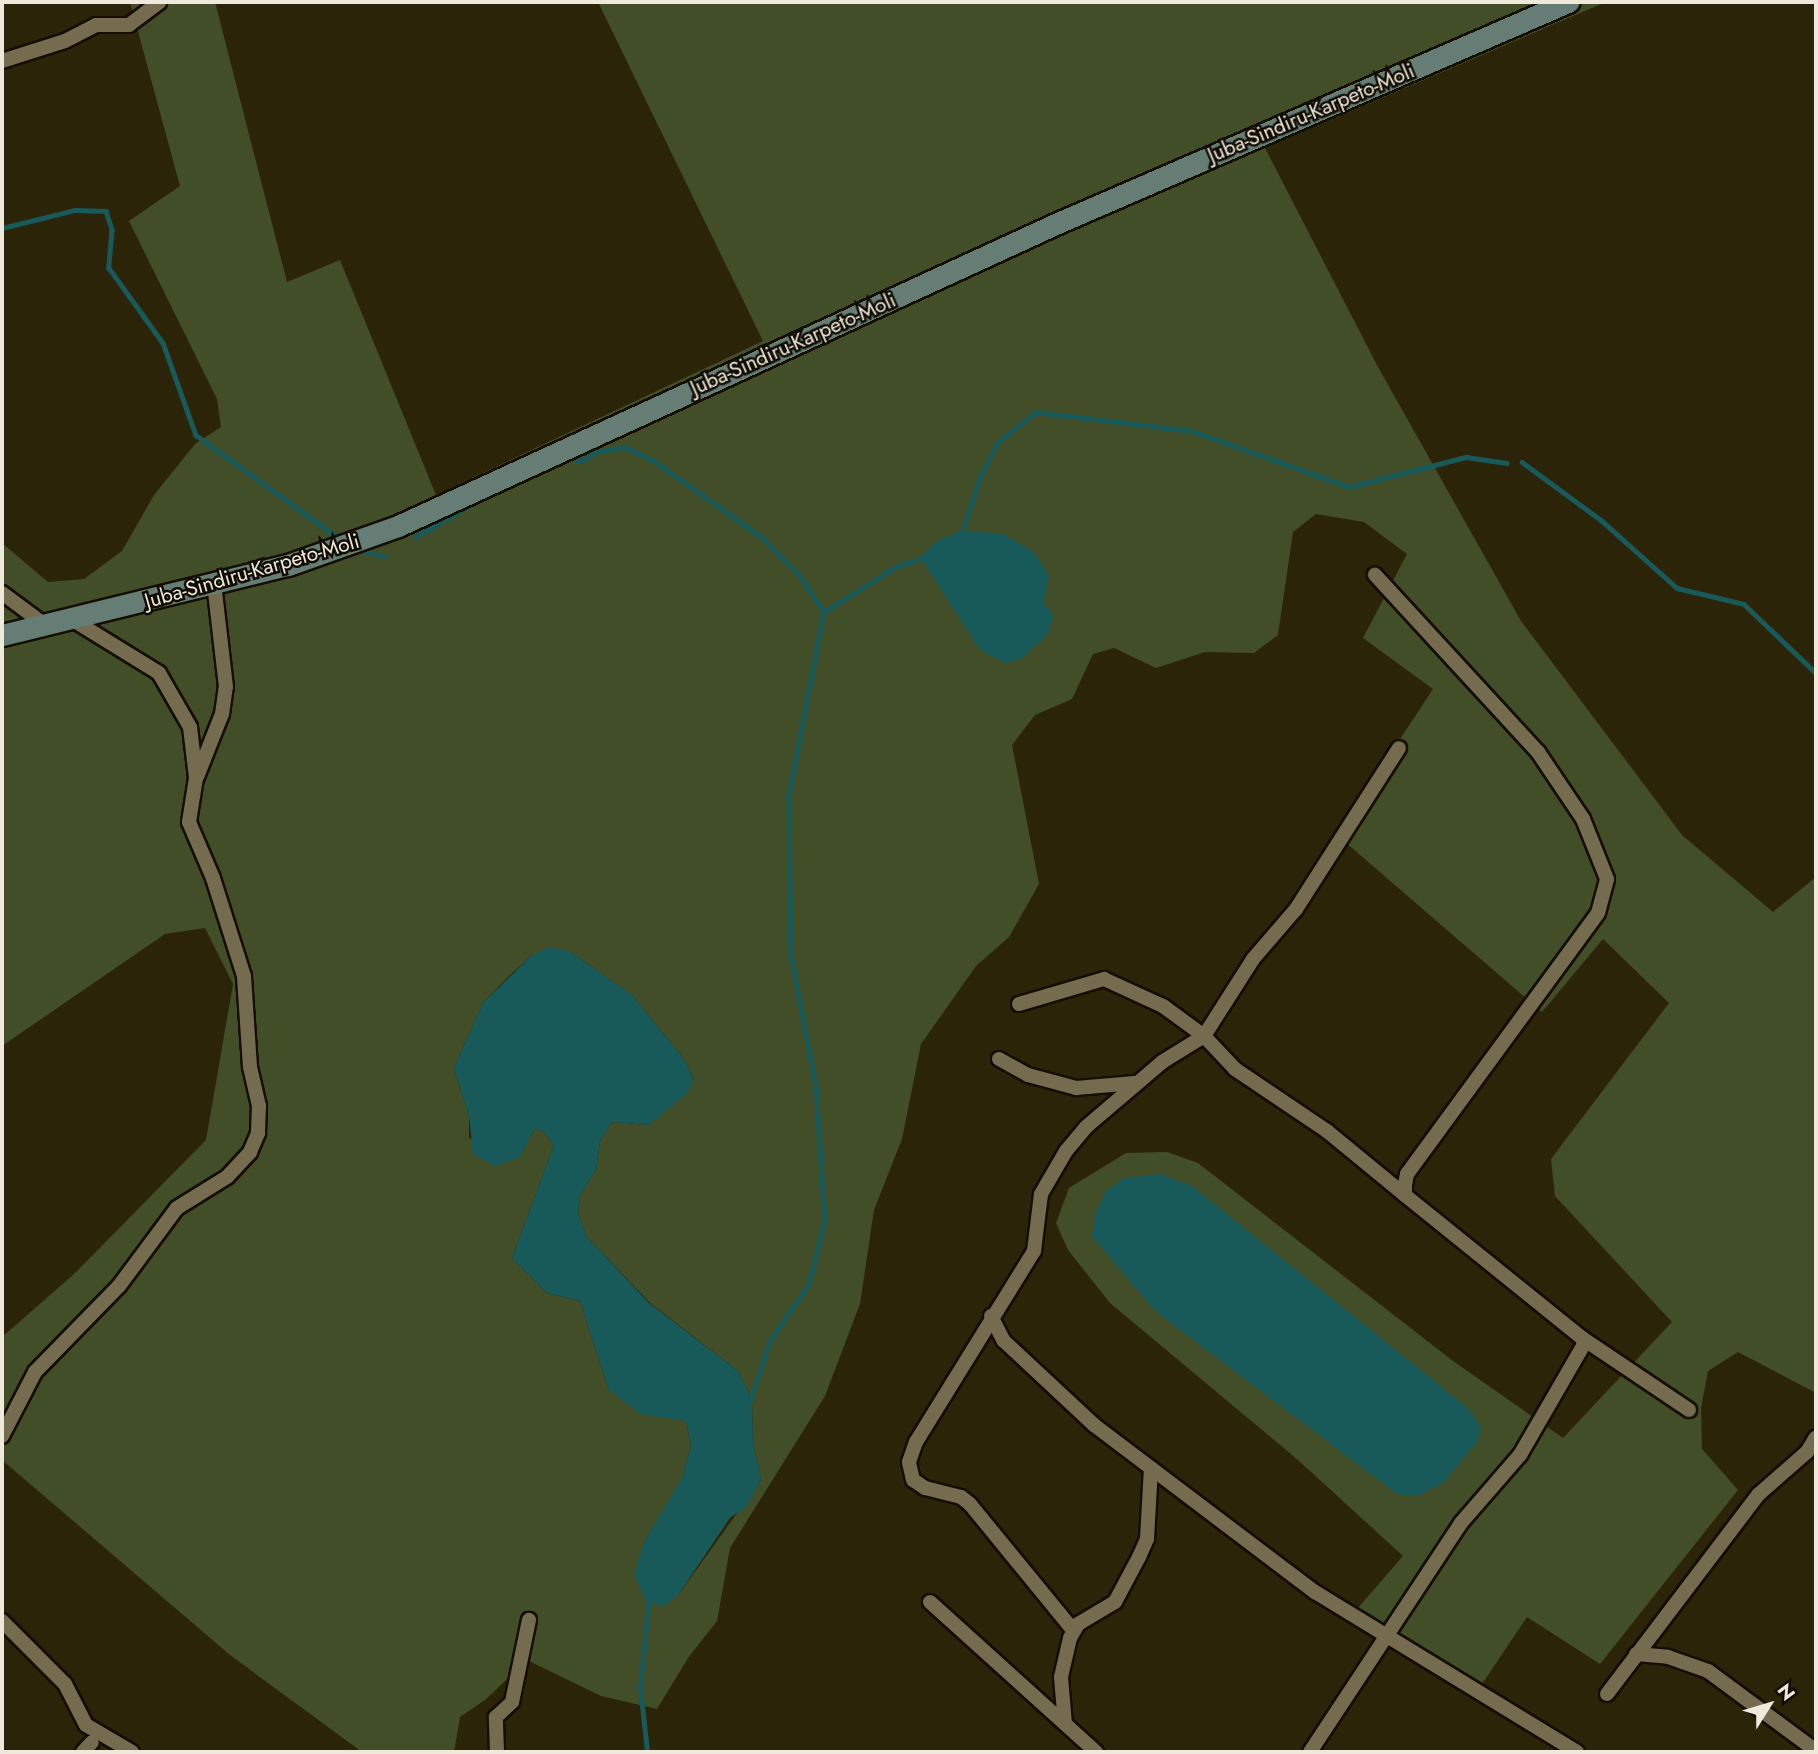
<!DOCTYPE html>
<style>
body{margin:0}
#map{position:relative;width:1818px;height:1754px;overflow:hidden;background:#2c2409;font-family:Jost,sans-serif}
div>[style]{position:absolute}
.green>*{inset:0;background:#424e27}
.water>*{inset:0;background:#18595a}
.stream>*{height:4.5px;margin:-2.25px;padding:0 2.25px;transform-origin:2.25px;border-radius:2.25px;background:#18595a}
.roads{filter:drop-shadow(2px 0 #140d00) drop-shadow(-2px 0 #140d00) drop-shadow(0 2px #140d00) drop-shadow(0 -2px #140d00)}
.minor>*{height:14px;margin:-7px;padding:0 7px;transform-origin:7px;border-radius:7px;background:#756c50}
.secondary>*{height:21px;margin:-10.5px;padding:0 10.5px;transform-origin:10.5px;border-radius:10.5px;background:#657d74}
span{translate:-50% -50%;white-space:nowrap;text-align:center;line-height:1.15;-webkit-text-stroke:5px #110d04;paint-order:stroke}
.street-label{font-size:21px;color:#eee9da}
.frame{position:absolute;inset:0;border:4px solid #eee9da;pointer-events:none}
.north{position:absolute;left:1734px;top:1670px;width:70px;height:70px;-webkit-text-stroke:5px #110d04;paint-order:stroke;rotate:53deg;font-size:19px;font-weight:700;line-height:28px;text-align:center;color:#eee9da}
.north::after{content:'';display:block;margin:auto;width:24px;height:32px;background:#eee9da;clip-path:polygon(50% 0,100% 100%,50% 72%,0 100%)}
</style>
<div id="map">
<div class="green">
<i style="clip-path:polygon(evenodd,130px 2px,215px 2px,287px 282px,340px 260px,436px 495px,763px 341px,598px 2px,1606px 2px,1265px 148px,1378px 367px,1521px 621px,1682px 835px,1773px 912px,1816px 877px,1816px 1393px,1738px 1352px,1708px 1371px,1701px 1408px,1702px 1449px,1738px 1490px,1600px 1664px,1527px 1617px,1478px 1690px,1358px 1608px,1403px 1556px,1298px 1460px,1110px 1303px,1068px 1250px,1056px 1223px,1069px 1188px,1126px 1153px,1167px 1152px,1198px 1163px,1453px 1361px,1563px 1438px,1672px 1322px,1555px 1196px,1551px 1159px,1669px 1003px,1603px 939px,1542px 1012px,1337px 835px,1433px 689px,1363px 638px,1407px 554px,1364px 522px,1316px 514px,1293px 532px,1278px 635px,1254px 653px,1205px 652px,1156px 668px,1114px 648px,1093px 654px,1072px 699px,1035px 715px,1012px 745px,1039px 884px,1009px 937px,976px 966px,921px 1044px,902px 1139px,874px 1210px,860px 1304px,825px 1396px,730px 1548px,717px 1621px,688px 1658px,657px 1709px,601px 1696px,527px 1660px,485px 1700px,460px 1717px,454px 1752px,362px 1752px,230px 1655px,2px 1460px,2px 1337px,73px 1275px,206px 1140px,233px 984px,205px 928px,165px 934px,2px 1046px,2px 543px,48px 582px,84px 579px,122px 551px,154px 495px,195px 444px,221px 427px,217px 399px,129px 221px,180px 186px,130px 2px,569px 951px,632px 995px,684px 1059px,694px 1079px,649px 1125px,612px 1122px,600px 1141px,596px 1170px,580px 1195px,578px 1213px,586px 1236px,650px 1303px,738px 1371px,752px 1399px,753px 1443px,761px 1480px,678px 1595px,644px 1542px,682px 1479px,691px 1446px,686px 1421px,666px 1417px,609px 1390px,580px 1301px,547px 1293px,512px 1258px,554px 1145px,543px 1131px,535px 1129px,519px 1157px,469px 1138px,469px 1116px,454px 1068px,483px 1003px,507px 978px,532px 955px,569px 951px)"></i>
</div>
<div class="water">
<i style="clip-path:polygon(963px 530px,1003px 534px,1034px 552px,1049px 576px,1044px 602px,1053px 615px,1048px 634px,1021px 659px,1005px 663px,980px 650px,920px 557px,938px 540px)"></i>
<i style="clip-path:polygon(549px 947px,569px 951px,632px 995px,684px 1059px,694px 1080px,687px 1093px,649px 1125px,612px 1122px,600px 1141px,596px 1170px,580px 1195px,578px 1213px,586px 1236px,649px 1303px,738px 1371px,752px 1399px,753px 1443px,761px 1479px,747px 1506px,730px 1518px,678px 1595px,664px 1606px,646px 1601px,634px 1575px,644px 1542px,682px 1478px,691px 1446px,686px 1421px,640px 1414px,609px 1390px,580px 1301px,547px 1293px,512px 1258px,554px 1145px,543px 1131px,535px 1129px,519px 1158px,494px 1166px,473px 1154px,469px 1116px,454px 1068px,483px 1003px,532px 955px)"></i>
<i style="clip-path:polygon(1159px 1174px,1192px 1186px,1469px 1409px,1481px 1428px,1477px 1442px,1443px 1483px,1417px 1496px,1397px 1494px,1155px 1311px,1092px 1236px,1095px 1214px,1106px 1191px,1124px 1178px)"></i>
</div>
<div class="stream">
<i style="left:2px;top:228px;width:75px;rotate:-13.9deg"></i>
<i style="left:75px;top:210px;width:31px;rotate:2deg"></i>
<i style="left:106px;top:211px;width:20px;rotate:72deg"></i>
<i style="left:112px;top:230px;width:38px;rotate:95deg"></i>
<i style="left:109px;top:268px;width:92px;rotate:54.2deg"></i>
<i style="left:163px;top:343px;width:98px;rotate:70.3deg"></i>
<i style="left:196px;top:435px;width:178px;rotate:35.8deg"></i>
<i style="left:566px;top:457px;width:16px;rotate:14deg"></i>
<i style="left:582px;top:461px;width:17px;rotate:-33deg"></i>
<i style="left:596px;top:452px;width:29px;rotate:-10deg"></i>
<i style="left:625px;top:447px;width:34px;rotate:26deg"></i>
<i style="left:656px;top:462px;width:131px;rotate:35.4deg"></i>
<i style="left:763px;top:538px;width:54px;rotate:45.7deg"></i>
<i style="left:801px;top:577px;width:42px;rotate:56.7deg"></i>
<i style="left:824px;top:612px;width:187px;rotate:100.8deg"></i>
<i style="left:789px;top:796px;width:159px;rotate:89.3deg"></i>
<i style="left:791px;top:955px;width:133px;rotate:79.2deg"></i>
<i style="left:816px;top:1086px;width:134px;rotate:86.2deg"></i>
<i style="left:825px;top:1220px;width:67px;rotate:103.8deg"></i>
<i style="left:809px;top:1285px;width:68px;rotate:124.9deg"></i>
<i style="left:770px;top:1341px;width:65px;rotate:107.9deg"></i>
<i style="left:1522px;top:462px;width:98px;rotate:36.3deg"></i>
<i style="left:1601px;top:520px;width:102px;rotate:41.8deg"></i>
<i style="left:1677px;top:588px;width:69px;rotate:13.4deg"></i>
<i style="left:1744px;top:604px;width:100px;rotate:43.8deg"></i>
<i style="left:961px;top:535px;width:61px;rotate:-71.9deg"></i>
<i style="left:980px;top:477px;width:39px;rotate:-63deg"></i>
<i style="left:998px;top:442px;width:48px;rotate:-38.3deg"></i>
<i style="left:1036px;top:412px;width:157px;rotate:6.9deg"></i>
<i style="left:1192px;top:431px;width:167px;rotate:19.6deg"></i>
<i style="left:1349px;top:487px;width:121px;rotate:-14.4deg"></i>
<i style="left:1466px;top:457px;width:41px;rotate:8.3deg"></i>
<i style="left:415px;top:537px;width:76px;rotate:-29.9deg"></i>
<i style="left:356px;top:549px;width:30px;rotate:15deg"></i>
<i style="left:824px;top:612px;width:86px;rotate:-32.2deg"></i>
<i style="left:897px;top:566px;width:28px;rotate:-17deg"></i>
<i style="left:647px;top:1752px;width:65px;rotate:-96.1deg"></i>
<i style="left:640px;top:1687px;width:90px;rotate:-84.3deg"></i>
</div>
<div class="roads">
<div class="minor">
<i style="left:2px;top:61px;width:66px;rotate:-17.6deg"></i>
<i style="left:65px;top:41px;width:35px;rotate:-27deg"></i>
<i style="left:96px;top:25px;width:33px"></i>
<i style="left:129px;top:25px;width:38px;rotate:-37deg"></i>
<i style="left:2px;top:593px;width:54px;rotate:36.7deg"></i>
<i style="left:197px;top:777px;width:68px;rotate:-68.4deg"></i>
<i style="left:222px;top:714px;width:27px;rotate:-82deg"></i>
<i style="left:226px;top:687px;width:104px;rotate:-96.6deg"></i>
<i style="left:1019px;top:1004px;width:89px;rotate:-16.4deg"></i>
<i style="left:1104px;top:979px;width:65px;rotate:24.6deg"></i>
<i style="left:1163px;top:1006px;width:51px;rotate:36.2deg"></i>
<i style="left:1204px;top:1036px;width:45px;rotate:46.8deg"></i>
<i style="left:1235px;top:1069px;width:111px;rotate:34deg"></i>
<i style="left:1327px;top:1131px;width:101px;rotate:39.4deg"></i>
<i style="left:999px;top:1059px;width:33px;rotate:29deg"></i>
<i style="left:1028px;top:1075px;width:50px;rotate:15.2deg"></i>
<i style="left:1076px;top:1088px;width:59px;rotate:-4.8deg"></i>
<i style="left:991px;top:1316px;width:28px;rotate:63deg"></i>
<i style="left:1004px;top:1341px;width:123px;rotate:43deg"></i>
<i style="left:1094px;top:1425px;width:277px;rotate:37.1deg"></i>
<i style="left:1315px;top:1592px;width:307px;rotate:31.4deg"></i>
<i style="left:1582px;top:1338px;width:129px;rotate:33.9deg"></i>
<i style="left:2px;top:1436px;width:72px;rotate:-62.7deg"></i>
<i style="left:35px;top:1372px;width:120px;rotate:-45.7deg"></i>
<i style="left:119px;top:1286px;width:97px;rotate:-53.4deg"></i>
<i style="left:177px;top:1208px;width:59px;rotate:-31.8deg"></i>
<i style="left:227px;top:1177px;width:34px;rotate:-47deg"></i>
<i style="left:250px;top:1152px;width:21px;rotate:-67deg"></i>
<i style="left:258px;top:1133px;width:27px;rotate:-88deg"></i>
<i style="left:259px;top:1106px;width:40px;rotate:-103deg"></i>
<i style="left:250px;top:1067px;width:91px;rotate:-93.8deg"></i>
<i style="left:244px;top:976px;width:103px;rotate:-107.6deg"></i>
<i style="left:213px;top:878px;width:61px;rotate:-113.2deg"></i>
<i style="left:189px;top:822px;width:45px;rotate:-81deg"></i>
<i style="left:196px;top:778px;width:51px;rotate:-96.7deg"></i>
<i style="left:190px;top:727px;width:62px;rotate:-119.9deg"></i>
<i style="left:159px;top:673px;width:101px;rotate:-148.4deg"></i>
<i style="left:930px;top:1602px;width:224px;rotate:42.1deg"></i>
<i style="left:2px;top:1621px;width:89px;rotate:45deg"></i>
<i style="left:65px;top:1684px;width:46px;rotate:62.9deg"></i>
<i style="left:86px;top:1725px;width:53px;rotate:30.4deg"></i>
<i style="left:1073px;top:1630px;width:163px;rotate:-129.3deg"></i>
<i style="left:970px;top:1504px;width:11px;rotate:-142deg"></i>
<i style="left:961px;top:1497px;width:37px;rotate:-166deg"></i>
<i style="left:925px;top:1488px;width:14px;rotate:-146deg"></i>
<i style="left:913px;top:1480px;width:18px;rotate:-103deg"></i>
<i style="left:909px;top:1462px;width:21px;rotate:-71deg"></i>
<i style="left:916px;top:1442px;width:225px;rotate:-58.3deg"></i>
<i style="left:1034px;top:1251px;width:57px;rotate:-83deg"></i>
<i style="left:1041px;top:1194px;width:50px;rotate:-59.8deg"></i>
<i style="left:1066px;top:1151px;width:31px;rotate:-50deg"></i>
<i style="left:1086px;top:1127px;width:100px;rotate:-40.5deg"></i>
<i style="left:1162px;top:1062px;width:49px;rotate:-31.8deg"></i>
<i style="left:1204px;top:1036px;width:91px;rotate:-57.5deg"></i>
<i style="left:1253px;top:959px;width:66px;rotate:-49.3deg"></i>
<i style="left:1296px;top:909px;width:191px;rotate:-57.4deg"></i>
<i style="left:1636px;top:1654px;width:32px;rotate:5deg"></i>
<i style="left:1668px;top:1657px;width:42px;rotate:19.3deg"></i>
<i style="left:1708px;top:1671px;width:134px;rotate:36.5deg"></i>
<i style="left:1607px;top:1694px;width:251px;rotate:-52.8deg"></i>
<i style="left:1759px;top:1494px;width:64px;rotate:-41.2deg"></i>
<i style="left:1807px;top:1452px;width:17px;rotate:-59deg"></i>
<i style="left:1065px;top:1724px;width:47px;rotate:-94.9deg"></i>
<i style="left:1061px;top:1677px;width:40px;rotate:-77deg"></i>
<i style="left:1070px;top:1638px;width:16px;rotate:-60deg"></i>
<i style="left:1078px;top:1624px;width:43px;rotate:-30.7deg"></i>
<i style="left:1115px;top:1602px;width:51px;rotate:-61.9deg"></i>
<i style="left:1139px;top:1557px;width:20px;rotate:-66deg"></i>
<i style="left:1147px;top:1539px;width:71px;rotate:-86.8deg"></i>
<i style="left:83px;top:1752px;width:13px;rotate:-48deg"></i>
<i style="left:497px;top:1752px;width:35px;rotate:-92deg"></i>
<i style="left:496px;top:1717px;width:22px;rotate:-43deg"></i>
<i style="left:512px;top:1702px;width:84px;rotate:-78.3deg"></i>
<i style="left:1310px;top:1752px;width:274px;rotate:-56.6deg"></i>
<i style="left:1461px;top:1523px;width:90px;rotate:-49.1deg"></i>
<i style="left:1520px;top:1455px;width:128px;rotate:-60deg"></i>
<i style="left:1584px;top:1344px;width:6px;rotate:-108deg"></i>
<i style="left:1582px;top:1338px;width:228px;rotate:-141.1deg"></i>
<i style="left:1405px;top:1195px;width:10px;rotate:-90deg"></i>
<i style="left:1405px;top:1185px;width:11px;rotate:-80deg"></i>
<i style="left:1407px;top:1174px;width:323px;rotate:-53.8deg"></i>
<i style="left:1598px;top:913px;width:35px;rotate:-75deg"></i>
<i style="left:1607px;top:879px;width:65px;rotate:-111.8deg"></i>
<i style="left:1583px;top:819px;width:81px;rotate:-123.9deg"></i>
<i style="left:1538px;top:752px;width:241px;rotate:-132.6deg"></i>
</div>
<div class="secondary">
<i style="left:2px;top:635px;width:294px;rotate:-13.8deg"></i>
<i style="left:288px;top:565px;width:117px;rotate:-19.5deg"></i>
<i style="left:398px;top:526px;width:728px;rotate:-24.67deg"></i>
<i style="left:1060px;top:222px;width:554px;rotate:-23.42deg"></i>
</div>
</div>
<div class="street-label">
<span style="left:1311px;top:113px;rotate:-23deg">Juba-Sindiru-Karpeto-Moli</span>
<span style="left:793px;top:344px;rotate:-24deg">Juba-Sindiru-Karpeto-Moli</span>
<span style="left:252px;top:571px;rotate:-16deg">Juba-Sindiru-Karpeto-Moli</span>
</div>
<div class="frame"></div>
<div class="north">N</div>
</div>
